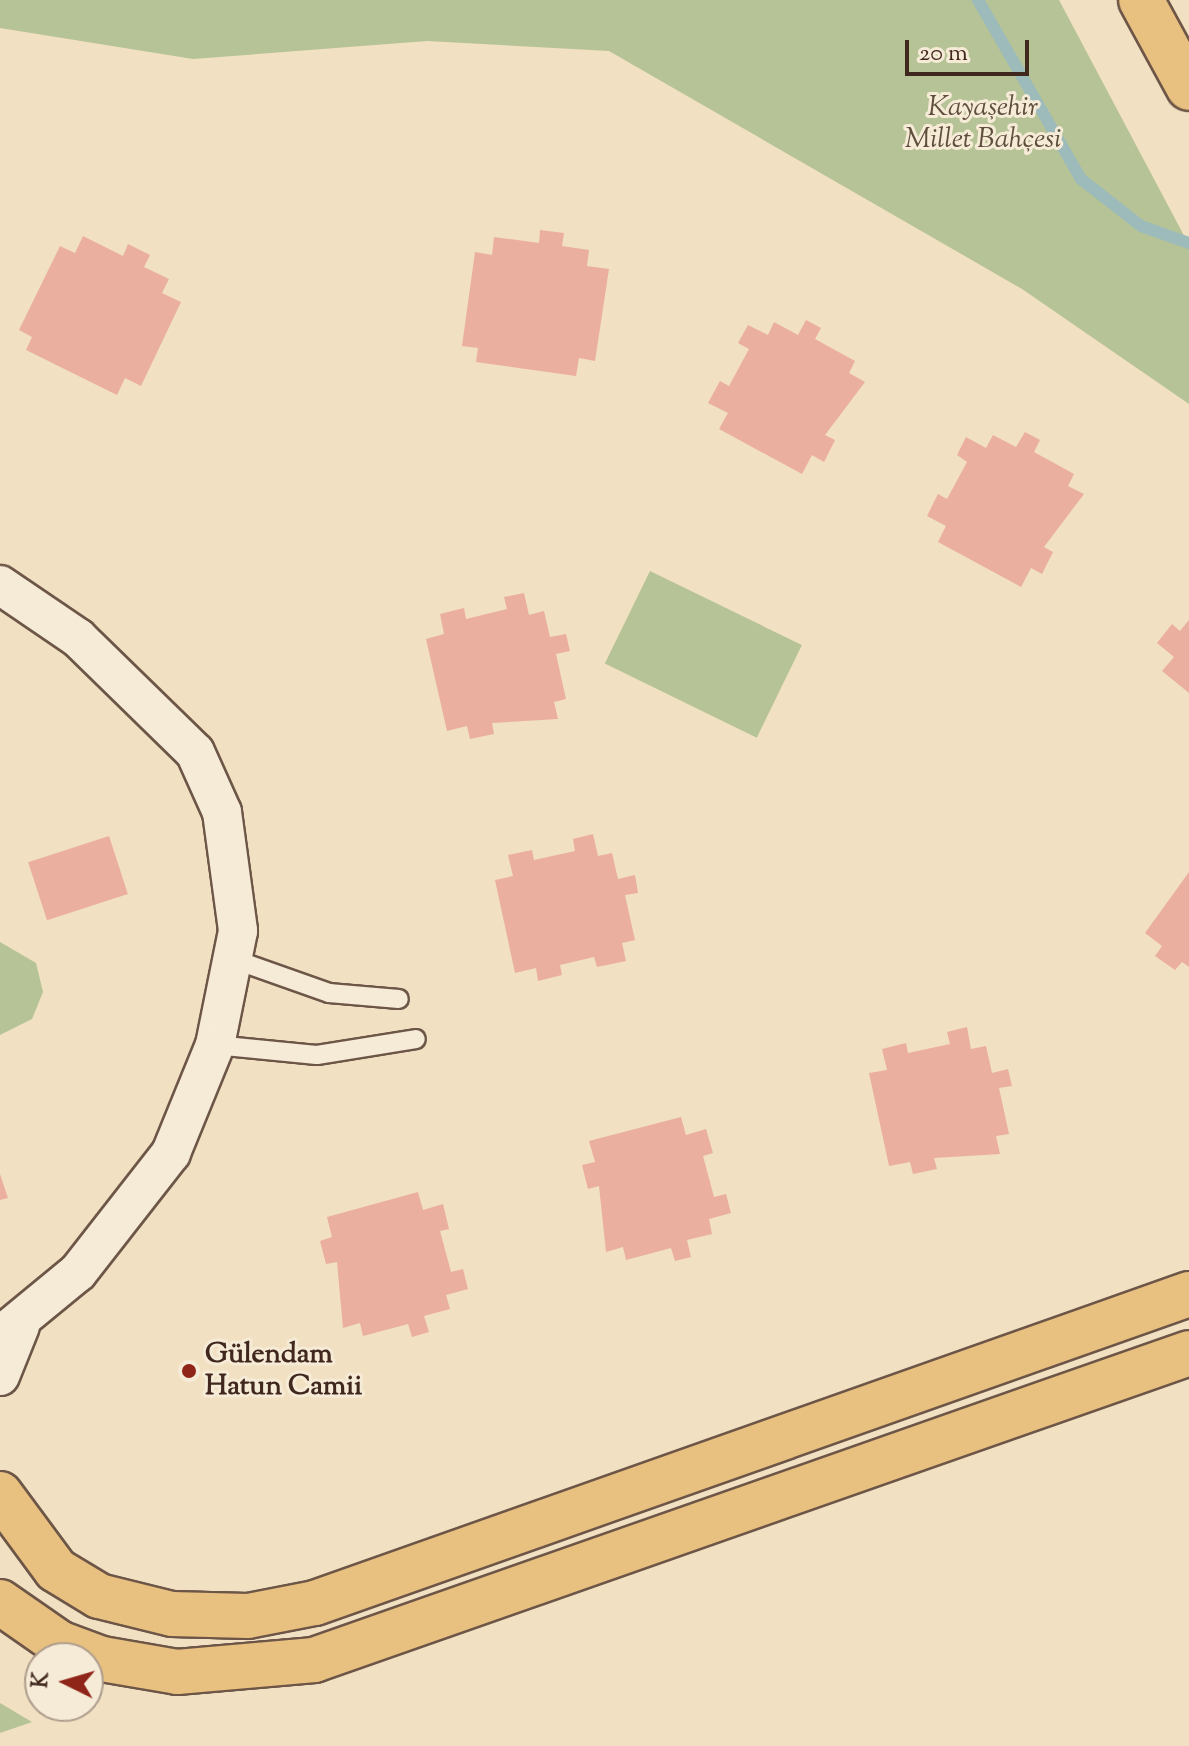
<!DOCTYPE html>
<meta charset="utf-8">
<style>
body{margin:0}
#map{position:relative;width:1189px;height:1746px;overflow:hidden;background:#f1e0c1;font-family:"Sorts Mill Goudy",serif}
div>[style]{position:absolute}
.green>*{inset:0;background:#b6c396;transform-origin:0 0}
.stream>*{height:12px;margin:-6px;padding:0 6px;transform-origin:6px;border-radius:6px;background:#9cbbba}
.building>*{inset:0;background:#ebaf9f;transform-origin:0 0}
.roads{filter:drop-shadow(2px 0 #6d5647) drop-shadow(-2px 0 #6d5647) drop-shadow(0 2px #6d5647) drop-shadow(0 -2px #6d5647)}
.service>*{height:18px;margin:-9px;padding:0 9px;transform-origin:9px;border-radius:9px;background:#f6ebd7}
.minor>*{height:38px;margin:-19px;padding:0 19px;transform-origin:19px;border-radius:19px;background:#f6ebd7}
.primary>*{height:44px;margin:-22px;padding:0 22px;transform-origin:22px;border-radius:22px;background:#e8c080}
.dots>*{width:22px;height:22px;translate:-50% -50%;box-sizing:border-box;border:4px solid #f6ebd7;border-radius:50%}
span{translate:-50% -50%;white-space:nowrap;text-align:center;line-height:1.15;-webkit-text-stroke:6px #f6ebd7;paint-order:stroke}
.park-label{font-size:28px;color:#5e4f3c;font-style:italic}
.poi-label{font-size:28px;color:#41281e;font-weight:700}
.left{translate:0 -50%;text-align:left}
.north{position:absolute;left:24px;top:1642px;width:80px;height:80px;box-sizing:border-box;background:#f6ebd7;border:2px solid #ae9d8d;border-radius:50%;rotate:275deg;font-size:22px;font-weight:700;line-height:32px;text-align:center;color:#41281e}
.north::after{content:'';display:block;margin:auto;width:28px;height:36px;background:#8f2418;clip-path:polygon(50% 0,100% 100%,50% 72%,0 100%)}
.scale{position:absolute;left:905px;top:40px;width:124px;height:36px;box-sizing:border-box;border:4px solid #41281e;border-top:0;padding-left:10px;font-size:24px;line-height:28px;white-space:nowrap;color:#41281e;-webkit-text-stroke:6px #f6ebd7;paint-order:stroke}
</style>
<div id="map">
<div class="green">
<i style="clip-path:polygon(0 0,1059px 0,1189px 245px,1189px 404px,1022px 289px,609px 51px,427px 41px,193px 59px,0 28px)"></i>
<i style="left:650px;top:571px;width:169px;height:103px;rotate:26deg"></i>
<i style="clip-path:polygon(0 942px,36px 963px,43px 992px,32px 1019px,0 1035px)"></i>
<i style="clip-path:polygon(0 1703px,32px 1722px,0 1733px)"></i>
</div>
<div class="stream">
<i style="left:978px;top:0;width:207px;rotate:60.1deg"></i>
<i style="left:1081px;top:179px;width:76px;rotate:38.1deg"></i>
<i style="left:1141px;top:226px;width:51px;rotate:19.5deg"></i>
</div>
<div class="building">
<i style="clip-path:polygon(540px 230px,564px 233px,562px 246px,589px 250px,587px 266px,609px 269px,595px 361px,579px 358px,576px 376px,476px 362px,478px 348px,462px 346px,475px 252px,492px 255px,494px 237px,539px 243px)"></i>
<i style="clip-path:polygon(83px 236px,123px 256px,128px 244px,150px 255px,144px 267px,169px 279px,162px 293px,181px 302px,141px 386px,125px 378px,117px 395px,26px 350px,32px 337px,19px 330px,60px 246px,75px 253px)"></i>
<i style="clip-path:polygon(806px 320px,821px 328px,815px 339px,855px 361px,849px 373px,865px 382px,825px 435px,835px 440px,824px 462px,812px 455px,802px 474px,719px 429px,728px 413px,708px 403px,720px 381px,729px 386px,749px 349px,738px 343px,748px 325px,768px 335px,774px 322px,798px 335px)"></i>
<i style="clip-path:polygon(1025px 432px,1040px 440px,1034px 452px,1074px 474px,1068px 486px,1084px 494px,1044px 547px,1053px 552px,1042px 574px,1031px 568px,1021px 587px,938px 542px,946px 526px,927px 516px,938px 494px,947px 499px,967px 462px,957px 455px,966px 437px,986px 448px,993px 435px,1016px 447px)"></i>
<i style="clip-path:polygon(524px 593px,529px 615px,544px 611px,550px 637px,566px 634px,570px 651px,556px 654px,566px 699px,554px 702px,558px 719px,492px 723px,494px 734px,470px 739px,467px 726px,447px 731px,426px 639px,444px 634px,440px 614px,464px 608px,466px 619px,507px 609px,504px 597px)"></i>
<i style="clip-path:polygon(1189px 620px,1189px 693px,1162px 671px,1174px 657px,1157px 643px,1172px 624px,1180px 631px)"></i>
<i style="clip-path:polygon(593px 834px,598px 856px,612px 853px,618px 879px,635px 875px,638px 893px,625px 895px,635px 940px,622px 943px,626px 961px,597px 967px,594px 957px,560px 965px,562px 975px,538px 981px,536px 968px,515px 973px,495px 880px,513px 876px,508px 855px,532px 850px,534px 860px,575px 851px,573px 839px)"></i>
<i style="left:109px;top:836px;width:61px;height:85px;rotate:72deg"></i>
<i style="clip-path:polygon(1189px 872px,1189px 967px,1182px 962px,1175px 970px,1155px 956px,1162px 946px,1145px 933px)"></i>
<i style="clip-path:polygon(967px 1027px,971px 1049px,986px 1046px,992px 1073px,1008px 1069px,1012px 1086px,999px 1088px,1009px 1134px,996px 1136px,1000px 1154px,934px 1158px,937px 1169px,913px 1174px,910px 1162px,889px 1166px,869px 1073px,887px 1070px,882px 1049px,906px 1043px,908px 1053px,950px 1044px,947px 1032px)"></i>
<i style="clip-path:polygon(681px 1117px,686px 1135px,706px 1129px,713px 1153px,703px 1156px,714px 1197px,726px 1194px,731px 1213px,709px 1219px,712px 1234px,687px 1240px,691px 1257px,675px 1261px,671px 1248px,626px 1260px,623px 1247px,606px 1252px,599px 1186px,588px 1189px,582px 1165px,595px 1162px,589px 1141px)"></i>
<i style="clip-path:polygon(0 1174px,8px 1198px,0 1200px)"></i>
<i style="clip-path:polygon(418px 1192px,423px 1210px,443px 1204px,449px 1229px,440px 1231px,451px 1272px,463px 1269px,468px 1289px,446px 1295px,450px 1309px,424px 1316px,429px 1332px,412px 1337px,408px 1324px,363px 1336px,360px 1323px,343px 1328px,337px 1262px,326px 1264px,320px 1241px,332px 1237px,327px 1217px)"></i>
</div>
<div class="roads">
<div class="service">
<i style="left:233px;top:959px;width:102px;rotate:19.5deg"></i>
<i style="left:329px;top:993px;width:70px;rotate:4.9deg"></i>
<i style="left:215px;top:1045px;width:102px;rotate:5.6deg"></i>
<i style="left:317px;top:1055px;width:100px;rotate:-9.2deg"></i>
</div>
<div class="minor">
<i style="left:0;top:585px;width:94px;rotate:34.2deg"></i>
<i style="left:78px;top:638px;width:163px;rotate:44.3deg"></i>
<i style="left:195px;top:752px;width:66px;rotate:65.8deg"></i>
<i style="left:222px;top:812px;width:120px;rotate:82.3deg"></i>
<i style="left:238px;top:931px;width:116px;rotate:101.4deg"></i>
<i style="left:215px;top:1045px;width:117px;rotate:112.2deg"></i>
<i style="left:171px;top:1153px;width:151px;rotate:128deg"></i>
<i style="left:78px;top:1272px;width:101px;rotate:140.6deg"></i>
<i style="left:0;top:1376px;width:54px;rotate:-68.2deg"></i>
</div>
<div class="primary">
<i style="left:1141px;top:0;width:100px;rotate:61.4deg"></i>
<i style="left:0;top:1494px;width:94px;rotate:53.6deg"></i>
<i style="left:56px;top:1570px;width:50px;rotate:31.2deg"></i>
<i style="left:99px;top:1596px;width:75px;rotate:13.9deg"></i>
<i style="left:172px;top:1614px;width:76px;rotate:1.5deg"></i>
<i style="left:248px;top:1616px;width:68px;rotate:-11deg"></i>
<i style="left:315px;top:1603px;width:927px;rotate:-19.47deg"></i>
<i style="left:0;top:1602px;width:72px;rotate:34.8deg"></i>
<i style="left:59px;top:1643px;width:46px;rotate:20.4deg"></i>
<i style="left:102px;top:1659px;width:76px;rotate:9.8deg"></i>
<i style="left:177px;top:1672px;width:138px;rotate:-5deg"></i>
<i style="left:314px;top:1660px;width:927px;rotate:-19.33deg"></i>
</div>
</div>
<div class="dots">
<i style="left:189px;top:1371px;background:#8f2418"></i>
</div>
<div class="park-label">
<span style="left:983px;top:124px">Kayaşehir<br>Millet Bahçesi</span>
</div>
<div class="poi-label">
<span class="left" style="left:205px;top:1371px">Gülendam<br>Hatun Camii</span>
</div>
<div class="north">K</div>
<div class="scale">20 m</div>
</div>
